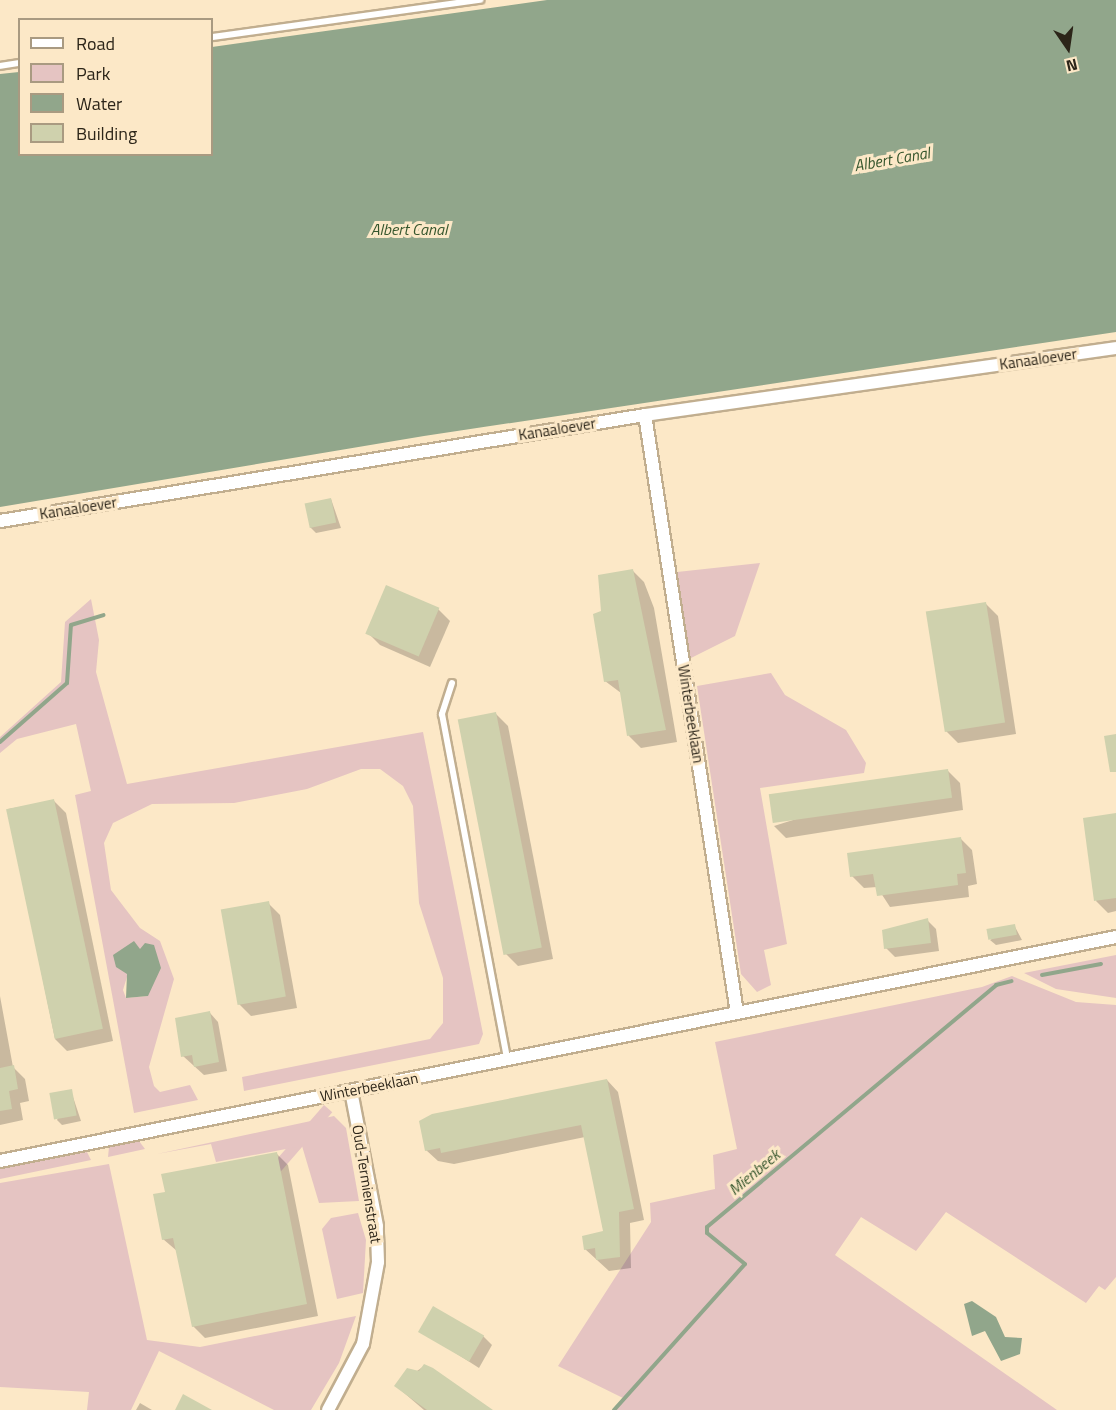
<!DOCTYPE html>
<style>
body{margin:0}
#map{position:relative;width:1116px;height:1410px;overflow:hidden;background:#fce8c7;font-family:"Titillium Web",sans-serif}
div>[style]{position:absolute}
.green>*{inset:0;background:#e5c4c2;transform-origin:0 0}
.water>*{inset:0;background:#91a68b}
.shadow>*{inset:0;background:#0003}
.stream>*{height:4px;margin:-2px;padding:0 2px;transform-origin:2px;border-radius:2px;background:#91a68b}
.building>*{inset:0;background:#cfd1ad;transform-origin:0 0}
.roads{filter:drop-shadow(2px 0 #c1ae8f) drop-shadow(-2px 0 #c1ae8f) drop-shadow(0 2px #c1ae8f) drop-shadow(0 -2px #c1ae8f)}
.lane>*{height:6px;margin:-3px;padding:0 3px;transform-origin:3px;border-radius:3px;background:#fff}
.street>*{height:12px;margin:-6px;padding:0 6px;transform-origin:6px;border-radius:6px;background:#fff}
span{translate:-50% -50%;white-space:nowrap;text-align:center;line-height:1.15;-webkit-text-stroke:6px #fce8c7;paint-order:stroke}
.street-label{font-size:15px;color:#2c2519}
.water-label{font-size:16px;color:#36562d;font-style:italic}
.legend{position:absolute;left:18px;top:18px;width:195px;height:138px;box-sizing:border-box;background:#fce8c7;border:2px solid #a99a81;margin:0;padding:8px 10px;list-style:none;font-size:18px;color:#2c2519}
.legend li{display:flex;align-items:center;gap:12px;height:30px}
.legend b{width:30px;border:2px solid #a99a81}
.north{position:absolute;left:1038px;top:18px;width:60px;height:60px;-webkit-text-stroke:4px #fce8c7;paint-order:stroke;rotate:167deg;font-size:16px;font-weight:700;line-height:24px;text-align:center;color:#2c2519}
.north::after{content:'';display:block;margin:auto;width:21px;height:27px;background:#2c2519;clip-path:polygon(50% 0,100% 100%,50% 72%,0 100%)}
</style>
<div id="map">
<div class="green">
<i style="clip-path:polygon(760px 563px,735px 636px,689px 659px,677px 572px)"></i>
<i style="clip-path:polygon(evenodd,91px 599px,99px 640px,96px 672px,127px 784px,423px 732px,483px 1034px,479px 1044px,244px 1091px,242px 1077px,430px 1039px,443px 1023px,443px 978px,419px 903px,413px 806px,403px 786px,380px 769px,361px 769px,307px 789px,234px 803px,152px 804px,113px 823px,104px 843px,111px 890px,140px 928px,160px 941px,174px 979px,149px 1067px,154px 1086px,160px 1092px,190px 1085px,198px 1100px,134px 1113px,75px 795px,91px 791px,76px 724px,17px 739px,0 753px,0 737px,61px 682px,65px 622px,91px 599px,136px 947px,148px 996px,126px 998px,123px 990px,136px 947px)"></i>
<i style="clip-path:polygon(771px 673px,785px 695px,846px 730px,866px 763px,864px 773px,760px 788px,787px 944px,764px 950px,771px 985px,757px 992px,741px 974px,697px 686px)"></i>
<i style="clip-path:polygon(1116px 955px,1116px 998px,1056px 989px,1024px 973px)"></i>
<i style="clip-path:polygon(1012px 976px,1076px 1002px,1116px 1005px,1116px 1277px,1105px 1290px,1099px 1286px,1086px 1303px,946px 1212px,916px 1251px,861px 1217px,835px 1255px,1057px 1410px,616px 1410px,625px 1399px,558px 1366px,651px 1222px,650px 1203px,715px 1189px,713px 1155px,737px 1149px,715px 1042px,982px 987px)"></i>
<i style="left:324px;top:1105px;width:11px;height:169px;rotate:41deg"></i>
<i style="clip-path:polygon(334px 1116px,346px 1128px,359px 1201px,319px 1203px,302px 1146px,216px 1162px,211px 1144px,157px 1154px)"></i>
<i style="clip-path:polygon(139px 1141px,145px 1149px,108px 1157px,109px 1147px)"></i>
<i style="clip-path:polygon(87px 1152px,91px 1160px,0 1179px,0 1169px)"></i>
<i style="clip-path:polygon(109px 1164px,147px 1340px,200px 1347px,356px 1316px,339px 1363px,311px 1410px,274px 1410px,159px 1351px,131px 1410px,87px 1410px,89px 1392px,0 1387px,0 1183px)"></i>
<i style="clip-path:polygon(358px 1213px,366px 1240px,363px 1293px,337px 1299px,322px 1229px,331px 1218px)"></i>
</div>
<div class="water">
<i style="clip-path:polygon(547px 0,1116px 0,1116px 332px,424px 436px,0 507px,0 74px,19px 72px,20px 154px,212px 154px,212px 47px)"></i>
<i style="clip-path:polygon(134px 941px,140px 949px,145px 943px,154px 945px,161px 968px,148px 996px,126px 998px,127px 974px,116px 967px,113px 955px)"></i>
<i style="clip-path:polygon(972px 1301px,996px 1317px,1005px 1337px,1022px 1338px,1020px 1354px,1001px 1361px,985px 1331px,972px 1336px,964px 1304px)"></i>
</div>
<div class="shadow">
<i style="clip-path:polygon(331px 499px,341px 528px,316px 533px,310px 527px)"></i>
<i style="clip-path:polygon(632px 570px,644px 582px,654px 608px,677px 742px,641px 748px,629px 736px,621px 693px,605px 681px,602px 612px)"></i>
<i style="clip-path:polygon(387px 587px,438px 609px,450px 621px,430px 667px,380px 645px,368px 633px)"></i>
<i style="clip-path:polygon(986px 604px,998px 616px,1016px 734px,958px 743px,946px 731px)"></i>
<i style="clip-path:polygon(496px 714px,508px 726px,553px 959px,518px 966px,506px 954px)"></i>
<i style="clip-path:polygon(948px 771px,960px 783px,963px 810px,786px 838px,774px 826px)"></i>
<i style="clip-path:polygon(54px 801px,66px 813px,113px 1041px,67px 1051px,55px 1039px,8px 809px)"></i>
<i style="clip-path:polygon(1116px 815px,1116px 911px,1108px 913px,1096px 901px)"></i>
<i style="clip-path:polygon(960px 838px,972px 850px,977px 884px,968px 886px,969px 897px,890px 907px,877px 887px,864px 888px,852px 876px)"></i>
<i style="clip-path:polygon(268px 903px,280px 915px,297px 1008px,251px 1016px,239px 1004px)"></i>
<i style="clip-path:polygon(927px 920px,936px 929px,939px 951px,895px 957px,886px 948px)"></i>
<i style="clip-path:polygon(1014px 925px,1022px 940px,996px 945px,990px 940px)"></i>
<i style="clip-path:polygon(0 996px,13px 1067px,25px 1079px,29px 1101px,20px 1103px,23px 1120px,0 1125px)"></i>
<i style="clip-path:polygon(210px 1013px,218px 1022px,227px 1071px,204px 1075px,183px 1056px)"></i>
<i style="clip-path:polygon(607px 1080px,618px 1092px,644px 1220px,630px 1223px,631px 1268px,609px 1271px,585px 1249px,604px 1233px,585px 1137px,454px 1164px,438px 1161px,426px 1150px)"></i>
<i style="clip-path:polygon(71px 1091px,81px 1121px,62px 1125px,57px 1120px)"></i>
<i style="clip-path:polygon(276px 1153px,288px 1165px,318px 1316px,205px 1338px,193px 1326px,177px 1251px,163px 1239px,166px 1193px)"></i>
<i style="clip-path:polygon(421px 1331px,483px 1336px,492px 1345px,479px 1368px)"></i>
<i style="clip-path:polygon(424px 1366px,490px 1410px,424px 1410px,396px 1386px)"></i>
<i style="clip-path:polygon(140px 1403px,152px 1410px,136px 1410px)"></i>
</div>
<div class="stream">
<i style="left:0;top:742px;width:89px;rotate:-41.4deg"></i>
<i style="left:67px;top:683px;width:58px;rotate:-86.1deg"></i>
<i style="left:71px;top:625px;width:34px;rotate:-17deg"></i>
<i style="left:1042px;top:975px;width:60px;rotate:-10.6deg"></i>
<i style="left:614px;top:1410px;width:196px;rotate:-48.1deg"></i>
<i style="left:745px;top:1264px;width:49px;rotate:-140.8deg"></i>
<i style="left:707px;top:1233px;width:6px;rotate:-90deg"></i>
<i style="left:707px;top:1227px;width:377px;rotate:-39.9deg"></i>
<i style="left:996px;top:985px;width:16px;rotate:-14deg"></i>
</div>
<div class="building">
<i style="left:331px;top:498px;width:25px;height:27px;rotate:78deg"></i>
<i style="clip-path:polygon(633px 569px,666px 730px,627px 736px,618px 680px,604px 682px,593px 614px,601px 611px,598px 575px)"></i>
<i style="left:386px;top:585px;width:58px;height:53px;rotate:23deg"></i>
<i style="left:986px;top:602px;width:122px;height:61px;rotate:81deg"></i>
<i style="left:496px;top:712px;width:240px;height:39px;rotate:79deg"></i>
<i style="clip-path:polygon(1116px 734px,1116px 772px,1110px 772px,1104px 736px)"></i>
<i style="left:948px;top:769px;width:29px;height:181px;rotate:82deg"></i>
<i style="left:54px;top:799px;width:235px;height:49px;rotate:78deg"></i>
<i style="clip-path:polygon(1116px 813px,1116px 898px,1094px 901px,1083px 818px)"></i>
<i style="clip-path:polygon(961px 837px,966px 873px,957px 874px,958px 885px,877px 896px,873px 874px,850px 877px,847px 853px)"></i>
<i style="left:269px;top:901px;width:97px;height:49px;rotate:80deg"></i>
<i style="clip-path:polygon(928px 918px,931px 943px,884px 949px,882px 930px)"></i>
<i style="left:1015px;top:924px;width:11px;height:29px;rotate:80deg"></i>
<i style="clip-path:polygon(210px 1011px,219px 1062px,194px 1067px,192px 1055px,181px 1057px,175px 1018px)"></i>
<i style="clip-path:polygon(14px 1065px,18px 1089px,9px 1091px,12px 1109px,0 1111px,0 1068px)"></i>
<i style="clip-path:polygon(607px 1079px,634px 1209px,619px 1212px,620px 1257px,596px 1260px,595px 1248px,584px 1250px,582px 1236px,603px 1231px,581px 1125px,441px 1153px,440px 1148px,425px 1151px,419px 1121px,432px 1114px)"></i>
<i style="left:72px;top:1089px;width:27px;height:23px;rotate:80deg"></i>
<i style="clip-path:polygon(277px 1152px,307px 1304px,192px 1327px,173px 1238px,162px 1240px,153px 1194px,165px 1192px,161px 1174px)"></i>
<i style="left:433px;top:1306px;width:59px;height:30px;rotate:30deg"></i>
<i style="clip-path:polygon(424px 1364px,433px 1368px,493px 1410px,427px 1410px,394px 1386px,407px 1368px,419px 1371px)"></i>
<i style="clip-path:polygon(183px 1394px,212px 1410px,175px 1410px)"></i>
</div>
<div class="roads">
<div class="lane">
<i style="left:212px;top:37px;width:271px;rotate:-7.9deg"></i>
<i style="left:0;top:66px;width:20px;rotate:-9deg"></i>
<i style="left:452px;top:683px;width:33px;rotate:108deg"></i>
<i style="left:442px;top:714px;width:351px;rotate:79.3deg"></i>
</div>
<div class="street">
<i style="left:645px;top:415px;width:605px;rotate:81.25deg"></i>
<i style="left:0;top:521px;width:654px;rotate:-9.33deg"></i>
<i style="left:645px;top:415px;width:476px;rotate:-8.1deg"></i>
<i style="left:0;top:1161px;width:1138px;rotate:-11.35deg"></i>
<i style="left:328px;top:1410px;width:75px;rotate:-62.1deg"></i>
<i style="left:363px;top:1344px;width:83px;rotate:-79.6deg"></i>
<i style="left:378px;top:1262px;width:36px;rotate:-92deg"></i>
<i style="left:377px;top:1226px;width:137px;rotate:-100.9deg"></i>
</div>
</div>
<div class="street-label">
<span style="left:1038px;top:359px;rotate:-8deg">Kanaaloever</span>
<span style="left:557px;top:429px;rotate:-9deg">Kanaaloever</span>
<span style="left:78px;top:508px;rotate:-9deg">Kanaaloever</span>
<span style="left:691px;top:714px;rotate:81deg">Winterbeeklaan</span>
<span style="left:369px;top:1087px;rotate:-11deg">Winterbeeklaan</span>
<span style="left:367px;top:1184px;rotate:81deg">Oud-Termienstraat</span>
</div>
<div class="water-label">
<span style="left:892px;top:159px;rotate:-10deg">Albert Canal</span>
<span style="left:409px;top:229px">Albert Canal</span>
<span style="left:754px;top:1172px;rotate:-40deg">Mienbeek</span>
</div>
<ul class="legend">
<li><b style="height:8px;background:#fff"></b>Road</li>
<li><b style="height:16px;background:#e5c4c2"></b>Park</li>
<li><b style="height:16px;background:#91a68b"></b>Water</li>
<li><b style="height:16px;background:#cfd1ad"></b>Building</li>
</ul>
<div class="north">N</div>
</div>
